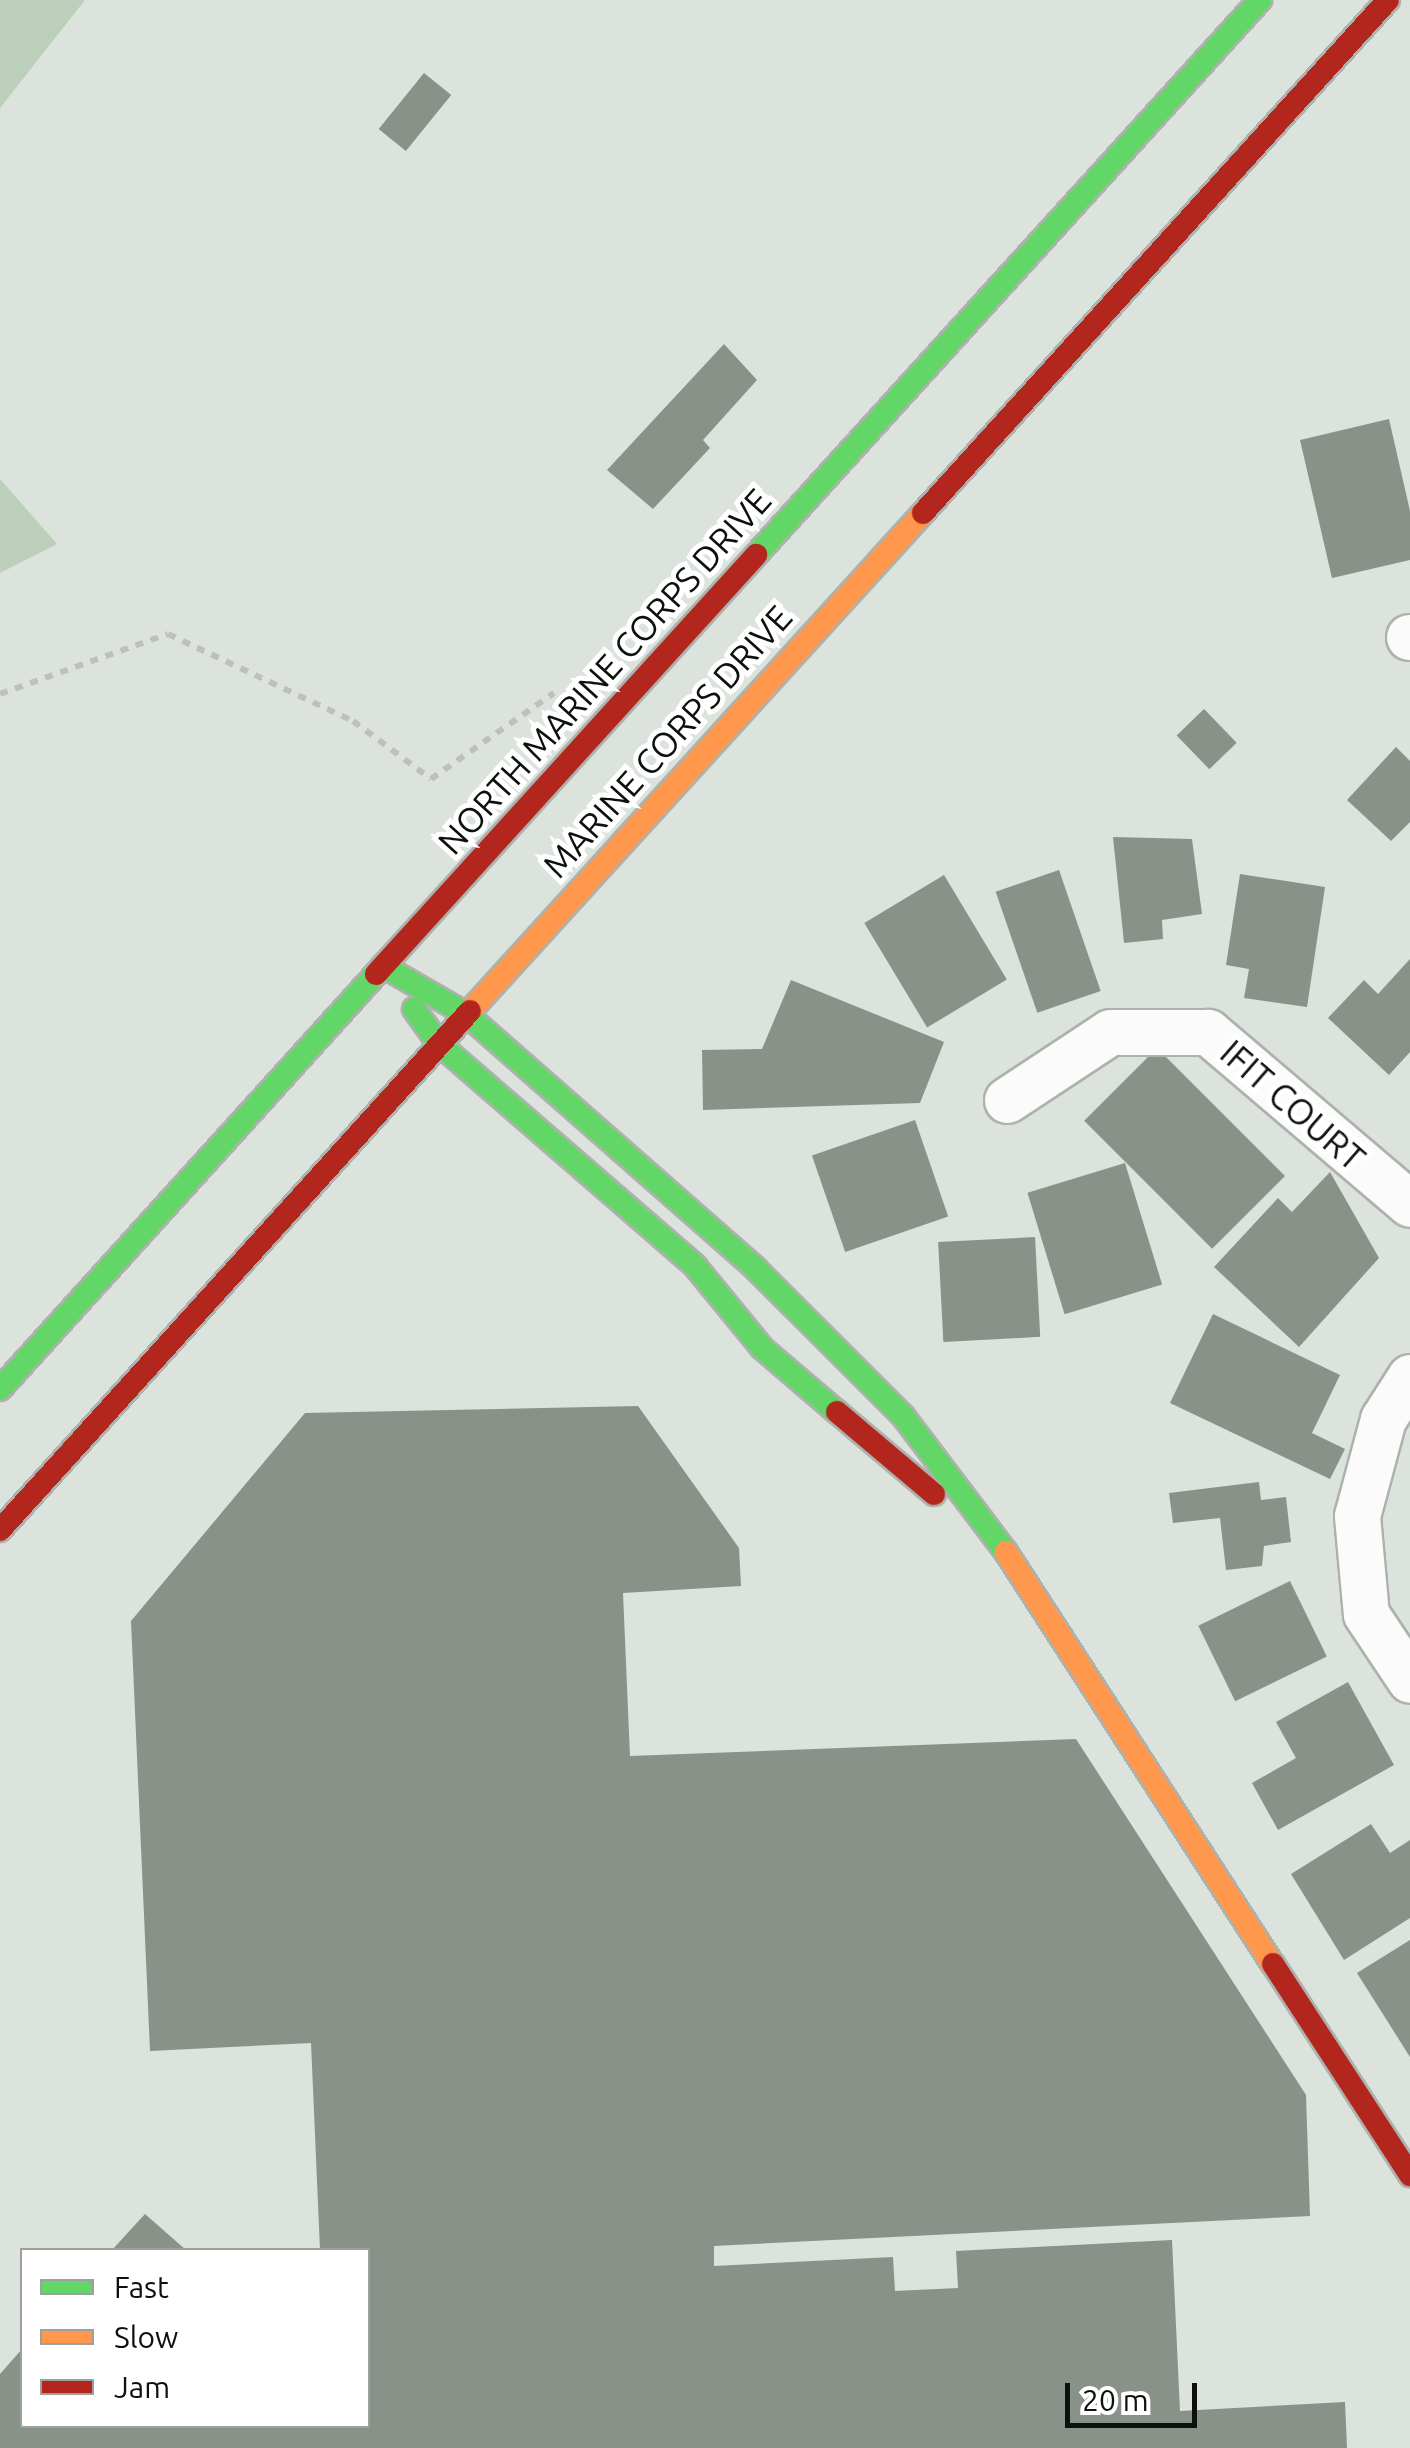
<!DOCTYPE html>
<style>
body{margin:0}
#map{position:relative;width:1410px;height:2448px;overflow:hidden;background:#dce2dc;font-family:Ubuntu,sans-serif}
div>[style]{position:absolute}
.green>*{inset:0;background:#bccfba}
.building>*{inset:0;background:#889288;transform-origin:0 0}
.path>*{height:6px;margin-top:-3px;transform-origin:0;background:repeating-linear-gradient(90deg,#bec0be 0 8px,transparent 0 16px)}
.roads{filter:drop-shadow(2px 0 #adb2ac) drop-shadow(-2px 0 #adb2ac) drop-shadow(0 2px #adb2ac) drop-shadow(0 -2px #adb2ac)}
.street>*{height:45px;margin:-22.5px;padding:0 22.5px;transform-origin:22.5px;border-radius:22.5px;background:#fafbfa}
.fast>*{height:22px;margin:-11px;padding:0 11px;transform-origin:11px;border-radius:11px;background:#63d668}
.slow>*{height:22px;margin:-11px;padding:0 11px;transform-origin:11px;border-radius:11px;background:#ff974d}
.jam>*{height:22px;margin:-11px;padding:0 11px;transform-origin:11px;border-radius:11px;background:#b3261e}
span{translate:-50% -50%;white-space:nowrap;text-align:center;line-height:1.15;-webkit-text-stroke:10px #fff;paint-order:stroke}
.street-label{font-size:35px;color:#0c110c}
.legend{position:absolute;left:20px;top:2248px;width:350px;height:180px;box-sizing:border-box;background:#fff;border:2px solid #9ea09e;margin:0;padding:12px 18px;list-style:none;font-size:30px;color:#0c110c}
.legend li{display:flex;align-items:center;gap:20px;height:50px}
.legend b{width:50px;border:2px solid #9ea09e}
.scale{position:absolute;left:1065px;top:2383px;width:132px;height:45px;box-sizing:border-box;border:5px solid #0c110c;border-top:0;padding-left:12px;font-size:30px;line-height:35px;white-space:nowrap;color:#0c110c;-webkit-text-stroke:8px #fff;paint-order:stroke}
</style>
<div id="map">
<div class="green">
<i style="clip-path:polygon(0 0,85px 0,0 108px)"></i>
<i style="clip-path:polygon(0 479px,57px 544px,0 573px)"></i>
</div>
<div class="building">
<i style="left:424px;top:73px;width:35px;height:72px;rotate:39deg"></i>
<i style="clip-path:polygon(724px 344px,757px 380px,703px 440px,710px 448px,653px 509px,607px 470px)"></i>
<i style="clip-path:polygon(1389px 419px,1410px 511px,1410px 560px,1332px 578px,1300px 440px)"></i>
<i style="left:1204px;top:709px;width:47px;height:38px;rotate:46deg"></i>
<i style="clip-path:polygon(1396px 747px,1410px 761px,1410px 822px,1391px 841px,1347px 800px)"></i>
<i style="clip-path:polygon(1113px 837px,1192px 839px,1202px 914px,1162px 920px,1163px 939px,1124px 943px)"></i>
<i style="left:1059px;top:870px;width:128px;height:67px;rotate:71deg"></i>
<i style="clip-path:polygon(1240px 874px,1325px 887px,1307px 1007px,1244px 998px,1249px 969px,1226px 965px)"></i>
<i style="left:944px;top:875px;width:122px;height:93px;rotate:59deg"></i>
<i style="clip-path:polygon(1410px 959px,1410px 1052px,1389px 1075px,1328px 1018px,1364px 980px,1378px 994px)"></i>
<i style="clip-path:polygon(791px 980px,944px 1042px,920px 1103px,703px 1110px,702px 1050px,762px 1049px)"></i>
<i style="left:1157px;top:1048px;width:181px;height:103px;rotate:45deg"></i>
<i style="left:915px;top:1120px;width:102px;height:109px;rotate:71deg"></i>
<i style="left:1125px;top:1163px;width:127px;height:102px;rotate:73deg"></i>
<i style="clip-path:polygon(1330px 1172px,1379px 1258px,1299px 1347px,1214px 1267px,1278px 1198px,1292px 1212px)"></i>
<i style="left:1035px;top:1237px;width:100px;height:97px;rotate:87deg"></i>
<i style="clip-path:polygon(1213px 1314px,1340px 1375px,1312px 1433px,1345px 1449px,1330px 1479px,1170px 1403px)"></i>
<i style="clip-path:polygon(638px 1406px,739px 1548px,741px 1586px,623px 1593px,630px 1756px,1076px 1739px,1306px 2095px,1310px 2216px,714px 2246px,714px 2266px,893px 2257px,895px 2291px,958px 2288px,956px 2251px,1172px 2240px,1180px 2411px,1345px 2402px,1347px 2448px,0 2448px,0 2374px,22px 2349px,22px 2426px,368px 2426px,368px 2250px,320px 2250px,311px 2043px,150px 2051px,131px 1621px,305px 1413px)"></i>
<i style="clip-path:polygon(1259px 1482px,1261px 1500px,1286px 1497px,1291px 1542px,1264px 1546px,1262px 1566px,1226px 1570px,1220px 1518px,1173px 1523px,1169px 1493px)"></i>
<i style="left:1290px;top:1581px;width:84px;height:102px;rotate:64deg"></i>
<i style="clip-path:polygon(1348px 1682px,1394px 1765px,1278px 1830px,1252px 1783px,1296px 1758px,1276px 1722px)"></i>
<i style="clip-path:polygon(1371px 1824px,1390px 1853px,1410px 1840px,1410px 1918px,1344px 1960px,1291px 1874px)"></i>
<i style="clip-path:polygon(1410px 1940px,1410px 2057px,1357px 1973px)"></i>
<i style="clip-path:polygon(145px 2214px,186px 2250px,112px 2250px)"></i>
</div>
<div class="path">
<i style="left:0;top:694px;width:178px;rotate:-19.7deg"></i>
<i style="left:168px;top:634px;width:204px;rotate:25.2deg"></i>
<i style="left:353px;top:721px;width:97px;rotate:36.6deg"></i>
<i style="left:431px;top:779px;width:150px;rotate:-35deg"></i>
</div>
<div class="roads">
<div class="street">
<i style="left:1409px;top:637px;width:1px"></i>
<i style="left:1007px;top:1100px;width:123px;rotate:-33.4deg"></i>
<i style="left:1110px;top:1032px;width:98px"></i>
<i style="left:1208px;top:1032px;width:265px;rotate:40.4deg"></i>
<i style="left:1410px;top:1377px;width:50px;rotate:122.7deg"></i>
<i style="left:1383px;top:1419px;width:100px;rotate:105deg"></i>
<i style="left:1357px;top:1516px;width:98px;rotate:84.8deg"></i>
<i style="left:1366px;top:1614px;width:79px;rotate:56.3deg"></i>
</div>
<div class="fast">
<i style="left:756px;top:555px;width:750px;rotate:-47.76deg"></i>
<i style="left:383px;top:966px;width:96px;rotate:30deg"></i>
<i style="left:466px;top:1014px;width:385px;rotate:41.3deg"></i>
<i style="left:755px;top:1268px;width:209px;rotate:45deg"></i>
<i style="left:903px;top:1416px;width:171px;rotate:52.9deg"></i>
<i style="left:414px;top:1009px;width:43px;rotate:54.5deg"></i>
<i style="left:439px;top:1044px;width:339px;rotate:40.9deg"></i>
<i style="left:695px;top:1266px;width:106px;rotate:50.7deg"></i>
<i style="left:762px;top:1348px;width:99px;rotate:40.5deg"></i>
<i style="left:0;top:1389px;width:560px;rotate:-47.82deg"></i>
</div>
<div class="slow">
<i style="left:470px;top:1011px;width:673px;rotate:-47.71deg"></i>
<i style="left:1006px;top:1552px;width:491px;rotate:57.1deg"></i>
</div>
<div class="jam">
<i style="left:923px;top:513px;width:692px;rotate:-47.81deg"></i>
<i style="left:376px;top:974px;width:566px;rotate:-47.79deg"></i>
<i style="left:837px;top:1412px;width:127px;rotate:40.2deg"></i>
<i style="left:0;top:1530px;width:700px;rotate:-47.84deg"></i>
<i style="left:1273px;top:1964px;width:252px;rotate:57deg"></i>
</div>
</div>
<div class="street-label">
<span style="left:604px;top:671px;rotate:-48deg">NORTH MARINE CORPS DRIVE</span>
<span style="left:667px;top:741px;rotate:-48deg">MARINE CORPS DRIVE</span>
<span style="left:1293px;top:1105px;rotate:41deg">IFIT COURT</span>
</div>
<ul class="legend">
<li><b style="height:12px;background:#63d668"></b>Fast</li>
<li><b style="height:12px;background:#ff974d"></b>Slow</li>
<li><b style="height:12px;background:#b3261e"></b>Jam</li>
</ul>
<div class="scale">20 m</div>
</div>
